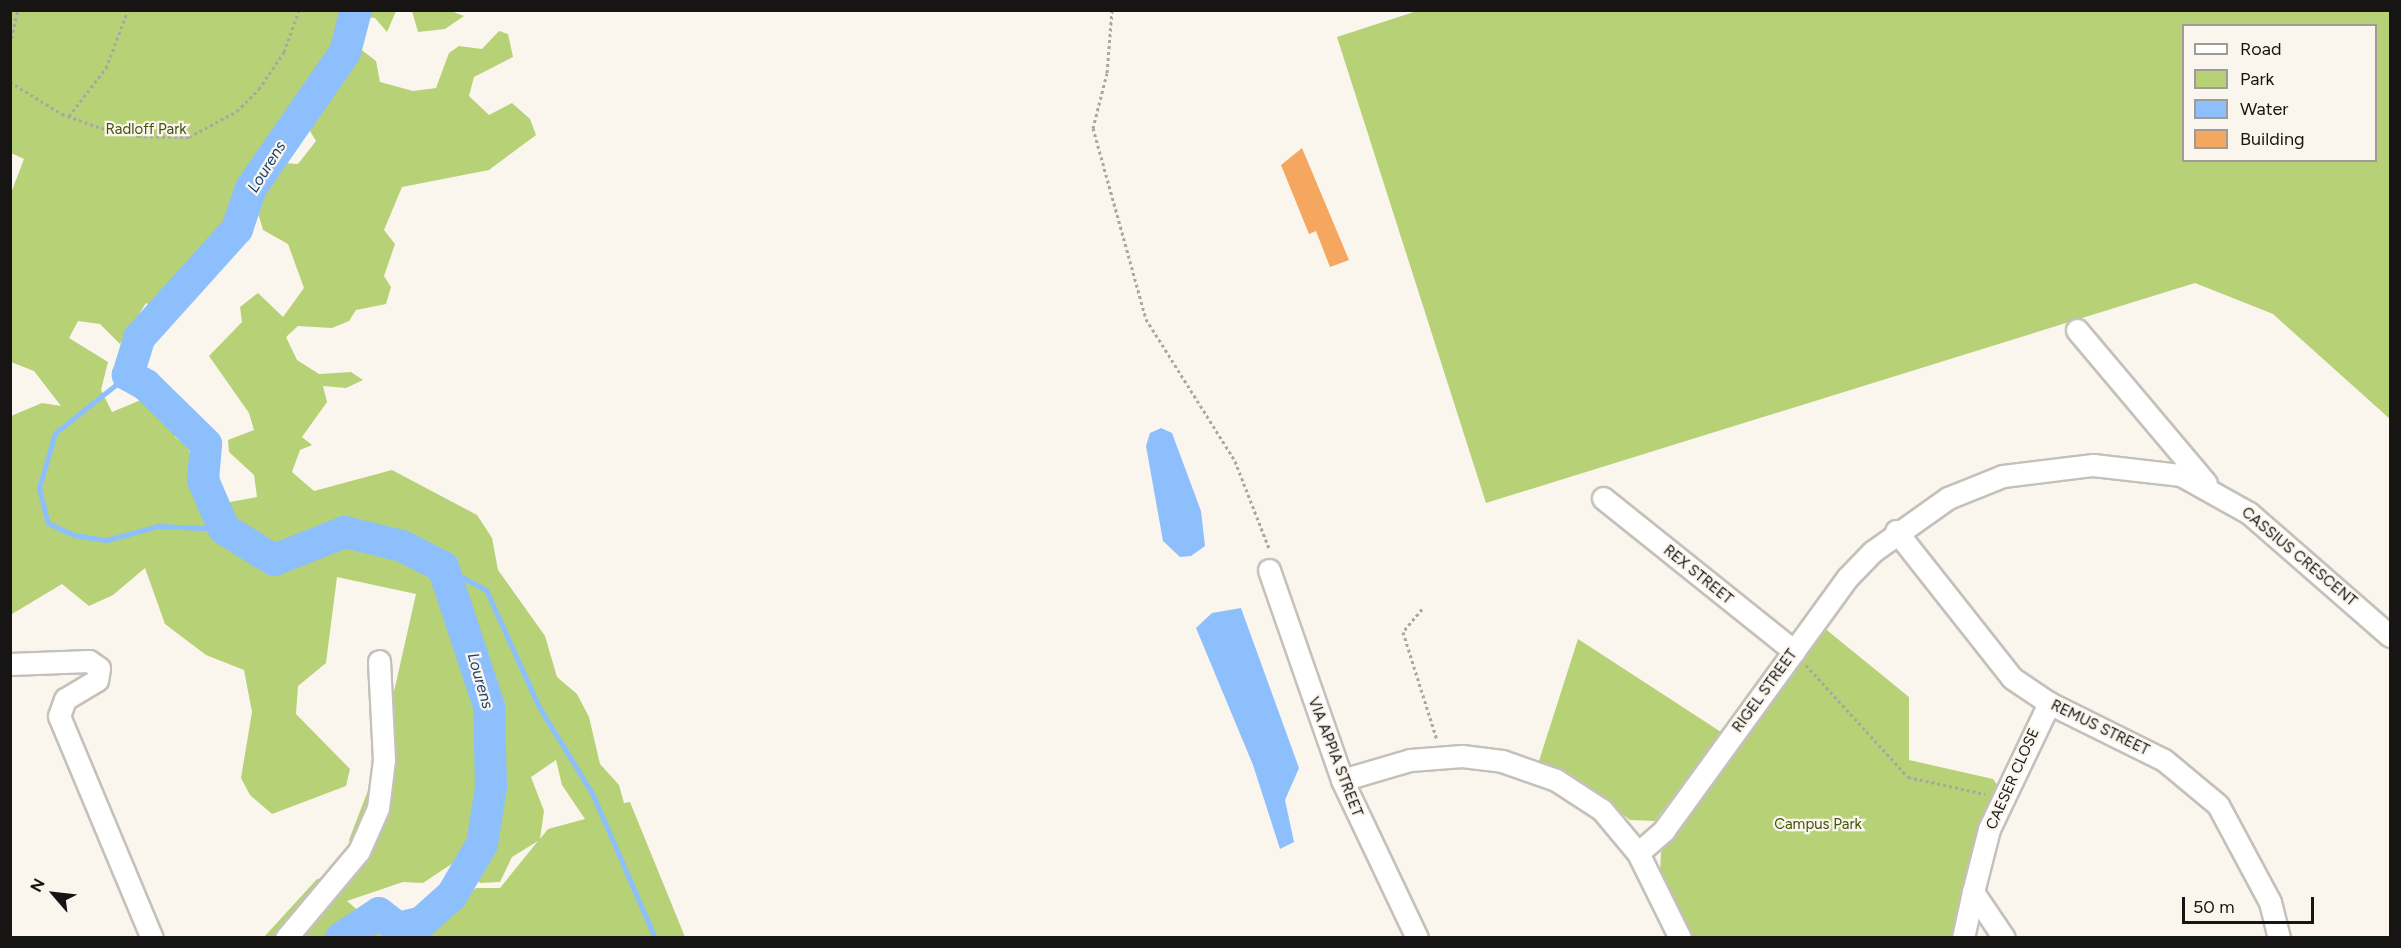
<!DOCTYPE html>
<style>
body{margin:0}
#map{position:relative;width:2401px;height:948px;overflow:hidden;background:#faf6ee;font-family:Figtree,sans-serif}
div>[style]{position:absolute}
.green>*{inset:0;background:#b7d176}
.water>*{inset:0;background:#8ebffd}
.stream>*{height:5px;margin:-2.5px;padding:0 2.5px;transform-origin:2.5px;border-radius:2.5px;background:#8ebffd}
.river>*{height:32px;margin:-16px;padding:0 16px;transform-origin:16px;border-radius:16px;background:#8ebffd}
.building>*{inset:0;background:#f5a65f}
.path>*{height:3px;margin-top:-1.5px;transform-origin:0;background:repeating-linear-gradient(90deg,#aaa7a1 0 3px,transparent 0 6px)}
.roads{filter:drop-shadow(2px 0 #c5c1ba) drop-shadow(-2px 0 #c5c1ba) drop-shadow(0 2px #c5c1ba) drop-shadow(0 -2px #c5c1ba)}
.minor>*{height:21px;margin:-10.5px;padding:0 10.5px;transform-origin:10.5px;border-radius:10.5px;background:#fff}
span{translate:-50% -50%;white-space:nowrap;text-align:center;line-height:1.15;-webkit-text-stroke:4.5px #faf6ee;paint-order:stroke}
.park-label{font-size:15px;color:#43540b}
.street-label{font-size:15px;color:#171513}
.water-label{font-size:16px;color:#194272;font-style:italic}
.frame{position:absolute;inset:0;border:12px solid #171513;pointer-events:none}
.legend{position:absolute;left:2182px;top:24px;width:195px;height:138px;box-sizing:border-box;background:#faf6ee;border:2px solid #9f9c96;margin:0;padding:8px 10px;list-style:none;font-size:18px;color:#171513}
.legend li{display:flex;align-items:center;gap:12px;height:30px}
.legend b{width:30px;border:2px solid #9f9c96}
.north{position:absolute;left:24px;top:864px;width:60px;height:60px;-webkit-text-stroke:4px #faf6ee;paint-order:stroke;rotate:298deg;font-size:16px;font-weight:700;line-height:24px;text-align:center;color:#171513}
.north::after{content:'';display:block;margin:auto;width:21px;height:27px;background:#171513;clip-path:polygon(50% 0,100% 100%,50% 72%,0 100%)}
.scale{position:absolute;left:2182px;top:897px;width:132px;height:27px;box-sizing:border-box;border:3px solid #171513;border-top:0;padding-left:8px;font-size:18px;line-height:21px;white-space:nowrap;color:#171513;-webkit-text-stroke:4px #faf6ee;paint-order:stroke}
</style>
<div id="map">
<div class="green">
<i style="clip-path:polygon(evenodd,1420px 10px,2390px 11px,2390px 419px,2273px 314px,2195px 283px,1486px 503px,1337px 37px,1420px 10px,2184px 26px,2376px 26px,2376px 160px,2184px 160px,2184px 26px)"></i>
<i style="clip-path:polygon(evenodd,11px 11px,396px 11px,387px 32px,375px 18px,364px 17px,354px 44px,376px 61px,380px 82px,413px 91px,436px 88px,449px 53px,459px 46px,482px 49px,499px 31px,508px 34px,513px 57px,474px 77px,469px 96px,489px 115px,512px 103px,530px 119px,536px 135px,489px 170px,402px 187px,384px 230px,395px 244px,384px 276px,391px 287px,386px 304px,356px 310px,349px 321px,332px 328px,298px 326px,286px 337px,297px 360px,319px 374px,351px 372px,363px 380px,346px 388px,323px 386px,327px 402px,302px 437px,312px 445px,300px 450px,292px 472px,314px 491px,392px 470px,477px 515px,492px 538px,498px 570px,545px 636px,557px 677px,577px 694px,589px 717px,600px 764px,619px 785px,624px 803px,630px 802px,685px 937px,413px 937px,476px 888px,500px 888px,538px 841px,512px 857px,500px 882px,480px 883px,459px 859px,423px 883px,403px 882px,347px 901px,382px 931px,381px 937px,264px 937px,317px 879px,359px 873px,349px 840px,377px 767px,416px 594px,337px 577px,326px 663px,298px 686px,296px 714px,350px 769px,346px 786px,272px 814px,250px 795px,241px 778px,252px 712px,244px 670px,206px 655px,165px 624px,145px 568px,113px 595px,89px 606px,62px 584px,12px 614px,11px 416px,42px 403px,61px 406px,34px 371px,11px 362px,11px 193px,24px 159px,11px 153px,11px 11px,301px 116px,316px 141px,298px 164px,271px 162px,301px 116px,11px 11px,251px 189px,263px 230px,288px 244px,304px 288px,283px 317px,258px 293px,240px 307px,242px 322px,209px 356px,249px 413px,254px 430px,228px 440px,229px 452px,254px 475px,257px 497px,219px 504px,199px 493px,188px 446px,175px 437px,174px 414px,148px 397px,112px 412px,101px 390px,108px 362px,69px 338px,78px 321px,100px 324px,120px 344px,146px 303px,159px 311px,237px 229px,251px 189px,11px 11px,556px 760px,562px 785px,585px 819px,548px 829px,540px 839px,544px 811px,531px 777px,556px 760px)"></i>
<i style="clip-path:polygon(412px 11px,451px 11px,464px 16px,445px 29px,418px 32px)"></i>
<i style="clip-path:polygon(1823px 627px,1909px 697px,1909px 760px,1993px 779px,1998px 786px,1978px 827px,1955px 937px,1690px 938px,1660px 874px,1661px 852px)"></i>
<i style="clip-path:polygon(1578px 639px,1721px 732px,1655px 821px,1630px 820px,1587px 787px,1538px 764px)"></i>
</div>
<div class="water">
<i style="clip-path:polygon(1161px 428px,1172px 433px,1201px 511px,1205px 546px,1191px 556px,1180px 557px,1163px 541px,1146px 446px,1150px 433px)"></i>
<i style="clip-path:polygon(1241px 608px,1299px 768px,1285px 800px,1294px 842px,1280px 849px,1253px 765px,1196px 628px,1212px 613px)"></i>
</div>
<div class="stream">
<i style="left:128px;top:375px;width:93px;rotate:141.5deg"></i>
<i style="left:55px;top:433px;width:57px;rotate:106.2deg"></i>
<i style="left:39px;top:488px;width:36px;rotate:76deg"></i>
<i style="left:48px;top:523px;width:29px;rotate:25deg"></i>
<i style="left:74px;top:535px;width:33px;rotate:9deg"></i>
<i style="left:107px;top:540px;width:53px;rotate:-15.4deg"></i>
<i style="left:158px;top:526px;width:66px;rotate:2.6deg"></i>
<i style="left:443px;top:567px;width:49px;rotate:28.1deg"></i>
<i style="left:486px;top:590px;width:128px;rotate:65.6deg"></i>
<i style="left:539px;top:707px;width:101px;rotate:58.4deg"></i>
<i style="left:592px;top:793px;width:158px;rotate:66.5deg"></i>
</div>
<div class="river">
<i style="left:341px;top:938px;width:45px;rotate:-33.3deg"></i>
<i style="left:379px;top:913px;width:24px;rotate:38deg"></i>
<i style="left:398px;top:928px;width:25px;rotate:-14deg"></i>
<i style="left:422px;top:922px;width:40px;rotate:-42deg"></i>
<i style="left:452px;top:895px;width:59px;rotate:-59.5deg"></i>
<i style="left:482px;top:844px;width:57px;rotate:-80.9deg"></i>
<i style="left:491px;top:788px;width:82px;rotate:-91.4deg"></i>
<i style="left:489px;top:706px;width:146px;rotate:-108.3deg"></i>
<i style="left:443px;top:567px;width:46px;rotate:-152.9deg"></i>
<i style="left:402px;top:546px;width:59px;rotate:-166.2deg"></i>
<i style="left:345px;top:532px;width:76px;rotate:158.5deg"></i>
<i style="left:274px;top:560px;width:59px;rotate:-148.2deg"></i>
<i style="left:224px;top:529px;width:53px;rotate:-113.2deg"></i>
<i style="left:203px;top:480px;width:36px;rotate:-85deg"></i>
<i style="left:206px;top:444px;width:84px;rotate:-135.5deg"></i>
<i style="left:146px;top:385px;width:21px;rotate:-151deg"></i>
<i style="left:128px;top:375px;width:39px;rotate:-73deg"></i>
<i style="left:139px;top:338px;width:147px;rotate:-48deg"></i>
<i style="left:237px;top:229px;width:43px;rotate:-71.1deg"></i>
<i style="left:251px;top:188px;width:165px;rotate:-55.3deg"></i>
<i style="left:345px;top:52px;width:43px;rotate:-75.3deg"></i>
</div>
<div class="building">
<i style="clip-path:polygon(1302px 148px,1349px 260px,1330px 267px,1316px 231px,1309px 234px,1281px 165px)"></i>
</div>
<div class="path">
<i style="left:1112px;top:10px;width:63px;rotate:94.5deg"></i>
<i style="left:1107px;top:73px;width:57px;rotate:104.3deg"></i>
<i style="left:1093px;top:128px;width:198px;rotate:74.5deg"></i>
<i style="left:1146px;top:319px;width:168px;rotate:57.9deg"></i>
<i style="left:1235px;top:461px;width:93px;rotate:68.7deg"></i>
<i style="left:10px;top:44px;width:35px;rotate:-77deg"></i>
<i style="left:10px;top:82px;width:61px;rotate:31.6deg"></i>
<i style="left:62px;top:114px;width:41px;rotate:19.7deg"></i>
<i style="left:101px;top:128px;width:38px;rotate:12deg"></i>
<i style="left:138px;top:136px;width:51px;rotate:1.1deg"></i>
<i style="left:189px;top:137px;width:55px;rotate:-28.4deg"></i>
<i style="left:237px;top:111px;width:31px;rotate:-45deg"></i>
<i style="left:259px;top:89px;width:45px;rotate:-56deg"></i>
<i style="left:284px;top:52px;width:45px;rotate:-70.3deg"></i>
<i style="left:69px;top:116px;width:61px;rotate:-52.4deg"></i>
<i style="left:106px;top:68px;width:62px;rotate:-69.2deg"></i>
<i style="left:1422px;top:609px;width:30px;rotate:130deg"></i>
<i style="left:1403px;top:632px;width:113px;rotate:72.5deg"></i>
<i style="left:1806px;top:665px;width:151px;rotate:47.7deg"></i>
<i style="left:1908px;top:777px;width:79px;rotate:12.4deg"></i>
</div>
<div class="roads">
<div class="minor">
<i style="left:2077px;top:330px;width:200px;rotate:49.9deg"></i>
<i style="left:1603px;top:498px;width:245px;rotate:38.7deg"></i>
<i style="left:1896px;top:531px;width:187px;rotate:51.7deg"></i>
<i style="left:2012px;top:678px;width:45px;rotate:34deg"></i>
<i style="left:2049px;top:703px;width:128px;rotate:26.4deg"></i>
<i style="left:2164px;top:760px;width:70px;rotate:39.8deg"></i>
<i style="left:2218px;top:805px;width:110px;rotate:61.8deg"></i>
<i style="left:2270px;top:902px;width:37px;rotate:76deg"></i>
<i style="left:1269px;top:570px;width:222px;rotate:70.8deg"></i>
<i style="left:1342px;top:780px;width:175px;rotate:64.6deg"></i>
<i style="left:10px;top:664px;width:79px;rotate:-2.2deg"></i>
<i style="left:89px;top:661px;width:12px;rotate:35deg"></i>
<i style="left:99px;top:668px;width:12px;rotate:99deg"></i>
<i style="left:97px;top:680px;width:37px;rotate:149deg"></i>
<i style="left:65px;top:699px;width:18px;rotate:109deg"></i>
<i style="left:59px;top:716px;width:241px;rotate:67.3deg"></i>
<i style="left:1342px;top:780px;width:71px;rotate:-16.4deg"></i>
<i style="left:1410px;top:760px;width:52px;rotate:-4.4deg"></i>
<i style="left:1462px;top:756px;width:40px;rotate:7.1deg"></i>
<i style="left:1502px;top:761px;width:57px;rotate:19.4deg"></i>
<i style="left:1556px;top:780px;width:55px;rotate:33.1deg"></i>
<i style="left:1602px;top:810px;width:56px;rotate:50.1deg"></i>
<i style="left:1638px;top:853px;width:95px;rotate:63.7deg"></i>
<i style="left:1638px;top:853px;width:35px;rotate:-41deg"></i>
<i style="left:1664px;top:830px;width:311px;rotate:-54deg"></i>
<i style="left:1847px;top:578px;width:36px;rotate:-46deg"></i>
<i style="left:1872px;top:552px;width:93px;rotate:-35.4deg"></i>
<i style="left:1948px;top:498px;width:59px;rotate:-21.8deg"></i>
<i style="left:2003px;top:476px;width:91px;rotate:-7deg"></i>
<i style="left:2093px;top:465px;width:89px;rotate:6.5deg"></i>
<i style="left:2181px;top:475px;width:78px;rotate:29.2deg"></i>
<i style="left:2249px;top:513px;width:187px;rotate:41.1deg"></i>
<i style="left:1973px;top:892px;width:65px;rotate:-75.7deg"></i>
<i style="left:1989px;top:829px;width:140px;rotate:-64.5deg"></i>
<i style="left:286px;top:938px;width:114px;rotate:-50deg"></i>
<i style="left:359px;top:851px;width:47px;rotate:-66.2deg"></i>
<i style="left:378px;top:808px;width:48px;rotate:-82.9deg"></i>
<i style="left:384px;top:760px;width:99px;rotate:-92.9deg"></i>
<i style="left:1963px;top:938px;width:47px;rotate:-77.7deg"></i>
<i style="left:1973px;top:892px;width:55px;rotate:56deg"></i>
</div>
</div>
<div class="park-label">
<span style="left:146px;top:130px">Radloff Park</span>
<span style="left:1818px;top:825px">Campus Park</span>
</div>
<div class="street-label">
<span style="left:2299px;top:557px;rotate:40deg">CASSIUS CRESCENT</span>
<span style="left:1698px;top:575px;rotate:39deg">REX STREET</span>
<span style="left:1765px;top:691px;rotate:-54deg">RIGEL STREET</span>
<span style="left:2100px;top:728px;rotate:26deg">REMUS STREET</span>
<span style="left:1335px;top:757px;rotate:69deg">VIA APPIA STREET</span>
<span style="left:2013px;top:779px;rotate:-66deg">CAESER CLOSE</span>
</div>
<div class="water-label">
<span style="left:267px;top:167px;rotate:-58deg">Lourens</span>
<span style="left:480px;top:681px;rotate:74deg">Lourens</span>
</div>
<div class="frame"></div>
<ul class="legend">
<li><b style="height:8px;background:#fff"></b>Road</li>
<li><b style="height:16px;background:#b7d176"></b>Park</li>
<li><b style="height:16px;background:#8ebffd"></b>Water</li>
<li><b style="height:16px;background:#f5a65f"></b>Building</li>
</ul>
<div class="north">N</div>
<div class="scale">50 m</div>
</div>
